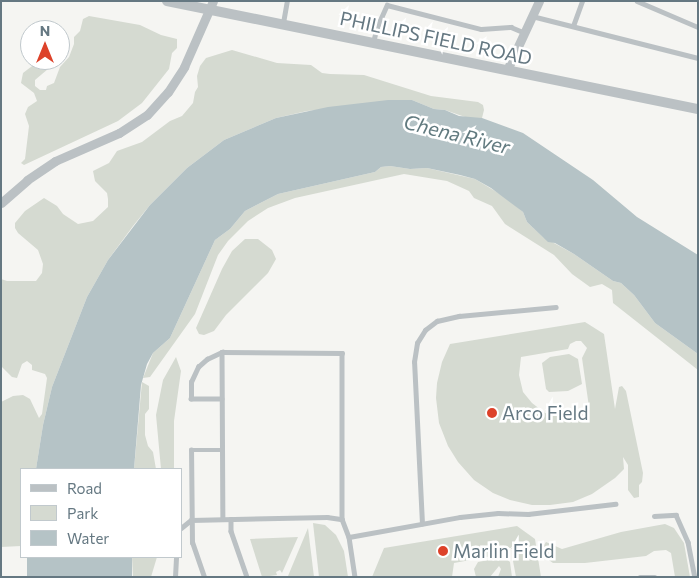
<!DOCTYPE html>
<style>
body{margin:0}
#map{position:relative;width:699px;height:578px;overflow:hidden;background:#f5f5f2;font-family:Commissioner,sans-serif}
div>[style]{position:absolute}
.green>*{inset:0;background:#d5dad1}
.water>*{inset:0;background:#b5c3c6;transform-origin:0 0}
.service>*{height:4.5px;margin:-2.25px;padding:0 2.25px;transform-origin:2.25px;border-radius:2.25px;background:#bbc1c4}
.minor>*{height:9px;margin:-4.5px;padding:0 4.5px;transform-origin:4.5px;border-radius:4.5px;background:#bbc1c4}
.tertiary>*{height:10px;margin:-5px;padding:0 5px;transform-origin:5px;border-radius:5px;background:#bbc1c4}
.dots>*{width:14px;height:14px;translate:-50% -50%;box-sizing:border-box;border:2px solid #fff;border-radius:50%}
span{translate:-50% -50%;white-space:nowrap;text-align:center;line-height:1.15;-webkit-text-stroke:5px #fff;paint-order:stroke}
.street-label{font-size:19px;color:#657882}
.poi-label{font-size:19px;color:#657882}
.left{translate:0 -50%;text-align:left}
.water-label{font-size:20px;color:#617a7f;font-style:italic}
.frame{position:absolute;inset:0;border:2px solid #657882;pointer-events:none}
.legend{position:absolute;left:20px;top:468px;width:162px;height:90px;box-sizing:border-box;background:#fff;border:1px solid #c1c9cd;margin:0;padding:6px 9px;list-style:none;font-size:15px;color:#657882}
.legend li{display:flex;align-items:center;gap:10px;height:25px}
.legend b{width:25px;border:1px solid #c1c9cd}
.north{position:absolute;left:20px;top:20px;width:50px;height:50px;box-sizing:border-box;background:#fff;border:1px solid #c1c9cd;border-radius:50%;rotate:0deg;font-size:14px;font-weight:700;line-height:20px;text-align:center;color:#657882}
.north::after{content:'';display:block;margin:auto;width:18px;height:22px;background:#dd422a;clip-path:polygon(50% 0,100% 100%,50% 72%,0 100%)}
</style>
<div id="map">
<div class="green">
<i style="clip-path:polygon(89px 16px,140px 25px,161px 35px,177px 39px,177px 48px,172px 53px,169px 69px,142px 103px,118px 121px,24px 165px,21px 163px,25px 159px,29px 126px,25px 114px,28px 107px,37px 101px,34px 93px,21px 83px,23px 73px,40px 60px,47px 61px,48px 69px,35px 80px,35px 86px,40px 90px,46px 90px,47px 86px,54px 83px,60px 67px,69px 57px,74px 44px,74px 37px,80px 31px,83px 19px)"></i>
<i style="clip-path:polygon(232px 50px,277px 63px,311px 65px,322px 73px,330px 74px,364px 75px,431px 96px,478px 102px,483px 105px,484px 110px,482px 118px,468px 118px,445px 110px,434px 109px,412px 100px,307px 111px,276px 118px,224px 140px,187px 168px,150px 205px,133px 226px,108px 260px,87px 297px,52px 387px,43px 425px,36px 469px,21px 469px,21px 546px,1px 547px,1px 402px,13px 396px,23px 395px,30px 399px,39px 418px,42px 414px,47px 378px,45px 374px,32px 370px,32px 365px,27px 361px,22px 364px,17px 378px,12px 377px,1px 366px,1px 279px,7px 281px,36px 281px,42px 273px,43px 264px,38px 250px,18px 233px,15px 228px,15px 223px,25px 211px,44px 198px,57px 206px,63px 214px,78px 224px,93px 221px,108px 207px,108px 199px,107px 193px,95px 181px,93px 171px,109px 163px,117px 151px,142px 142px,170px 121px,182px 116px,193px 103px,195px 92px,198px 87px,197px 76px,200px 66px,206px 58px)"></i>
<i style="clip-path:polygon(390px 166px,410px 169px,427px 168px,475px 179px,505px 197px,523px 212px,527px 222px,543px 237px,574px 254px,613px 281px,621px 283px,634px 295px,655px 323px,698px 354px,698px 370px,613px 303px,612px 290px,602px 284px,590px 287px,572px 274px,554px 255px,505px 224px,492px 206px,474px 198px,469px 191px,447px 181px,404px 174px,295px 198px,268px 208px,248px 221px,228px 241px,218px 255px,195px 314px,150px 377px,143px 378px,153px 353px,170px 338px,215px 240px,230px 229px,245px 211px,278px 194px,375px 172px,381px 167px)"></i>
<i style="clip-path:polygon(245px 239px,258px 239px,272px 250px,276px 259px,268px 273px,226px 315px,214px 331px,204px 335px,199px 334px,196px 328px,222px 269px,232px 251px)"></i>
<i style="clip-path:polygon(evenodd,585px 322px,604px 334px,615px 409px,619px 387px,622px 386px,626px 391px,643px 473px,642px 482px,639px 485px,639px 497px,634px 498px,628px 490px,628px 465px,623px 457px,624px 469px,615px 478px,592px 494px,573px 502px,550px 505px,532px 505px,510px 500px,493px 493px,474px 480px,458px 462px,448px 446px,439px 423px,436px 398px,437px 383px,442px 362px,450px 344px,585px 322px,576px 341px,581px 341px,587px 348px,582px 358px,589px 407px,569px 416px,555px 416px,545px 413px,532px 403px,523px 392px,519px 375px,521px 357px,568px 349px,570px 344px,576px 341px)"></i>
<i style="clip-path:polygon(569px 354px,578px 359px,582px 384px,568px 391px,549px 392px,546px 389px,542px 363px,550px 357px)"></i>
<i style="clip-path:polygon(176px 357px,181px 371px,174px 421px,174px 469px,161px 469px,156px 415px,163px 380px)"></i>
<i style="clip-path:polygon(142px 382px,149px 386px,149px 409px,145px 414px,145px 435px,148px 446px,153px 452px,156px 469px,134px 469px)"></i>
<i style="clip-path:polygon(313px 523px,325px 525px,336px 535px,344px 551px,348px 577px,319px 577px)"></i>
<i style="clip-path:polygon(665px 524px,674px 528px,684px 543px,690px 577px,675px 577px,671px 553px,666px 550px,654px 551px,646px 556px,585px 563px,553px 563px,546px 558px,542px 548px,546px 542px,562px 549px,621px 532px)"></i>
<i style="clip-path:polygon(517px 526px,535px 539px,541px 577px,516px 577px,513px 561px,517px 554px,511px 548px,507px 548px,503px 554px,454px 563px,452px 577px,372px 577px,384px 548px)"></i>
<i style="clip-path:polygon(308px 528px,314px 577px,289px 577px,288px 576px)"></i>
<i style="clip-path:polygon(298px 537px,282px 573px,280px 570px,276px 572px,277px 575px,262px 577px,250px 539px)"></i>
<i style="clip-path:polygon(132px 557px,157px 557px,151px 577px,133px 577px)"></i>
<i style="clip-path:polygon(504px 557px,510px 562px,512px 577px,498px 577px,501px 569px,499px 566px,490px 577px,476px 577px,474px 569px,478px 562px)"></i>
</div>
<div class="water">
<i style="clip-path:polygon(388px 100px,412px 100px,434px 109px,445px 110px,459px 116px,482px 118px,523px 133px,593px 180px,637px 217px,698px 255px,698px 354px,655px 323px,634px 295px,621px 283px,613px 281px,574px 254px,555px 243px,548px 242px,527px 222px,523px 212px,491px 188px,475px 179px,460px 175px,427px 168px,410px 169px,390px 166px,381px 167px,375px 172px,278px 194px,245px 211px,230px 229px,215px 240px,170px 338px,153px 353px,147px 364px,141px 385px,134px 469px,36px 469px,43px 425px,52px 387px,87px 297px,108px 260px,150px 205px,187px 168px,224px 140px,276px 118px,328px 107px)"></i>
<i style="left:27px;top:557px;width:105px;height:20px"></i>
</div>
<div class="service">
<i style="left:637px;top:1px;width:66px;rotate:23.1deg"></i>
<i style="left:532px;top:16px;width:171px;rotate:14.2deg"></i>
<i style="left:283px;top:23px;width:22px;rotate:-80deg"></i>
<i style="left:573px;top:26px;width:27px;rotate:-70deg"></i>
<i style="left:373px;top:42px;width:16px;rotate:-75deg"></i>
<i style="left:377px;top:27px;width:24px;rotate:-66deg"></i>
<i style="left:387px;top:5px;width:97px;rotate:14.3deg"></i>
<i style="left:481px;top:29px;width:30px;rotate:-4deg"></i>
<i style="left:511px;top:27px;width:15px;rotate:23deg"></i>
<i style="left:222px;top:352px;width:167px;rotate:89.7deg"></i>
<i style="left:222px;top:399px;width:31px;rotate:180deg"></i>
<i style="left:191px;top:399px;width:17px;rotate:-90deg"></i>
<i style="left:191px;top:382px;width:17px;rotate:-65deg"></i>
<i style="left:198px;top:367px;width:12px;rotate:-42deg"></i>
<i style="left:207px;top:359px;width:17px;rotate:-25deg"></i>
<i style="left:222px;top:352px;width:120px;rotate:0.5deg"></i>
<i style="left:342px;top:353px;width:166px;rotate:90deg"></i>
<i style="left:654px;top:516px;width:22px;rotate:-3deg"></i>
<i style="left:676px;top:515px;width:30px;rotate:66deg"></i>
<i style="left:688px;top:542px;width:36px;rotate:79deg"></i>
<i style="left:231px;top:519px;width:12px;rotate:90deg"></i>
<i style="left:231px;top:531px;width:49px;rotate:70.8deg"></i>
<i style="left:422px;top:524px;width:162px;rotate:-92.8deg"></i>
<i style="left:414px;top:362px;width:19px;rotate:-81deg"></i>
<i style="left:417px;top:343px;width:15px;rotate:-58deg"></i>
<i style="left:425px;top:330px;width:15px;rotate:-37deg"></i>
<i style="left:437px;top:321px;width:23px;rotate:-13deg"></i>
<i style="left:459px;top:316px;width:97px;rotate:-5.3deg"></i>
<i style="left:181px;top:528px;width:13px;rotate:-39deg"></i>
<i style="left:191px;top:520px;width:136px;rotate:-1.3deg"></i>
<i style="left:327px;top:517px;width:15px;rotate:8deg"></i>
<i style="left:342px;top:519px;width:19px;rotate:69deg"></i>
<i style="left:349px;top:537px;width:40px;rotate:81.5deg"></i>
<i style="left:349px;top:537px;width:113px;rotate:-10.2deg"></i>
<i style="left:460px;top:517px;width:38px;rotate:-6deg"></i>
<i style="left:498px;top:513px;width:30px;rotate:2deg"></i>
<i style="left:528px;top:514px;width:88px;rotate:-6.6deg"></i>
<i style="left:175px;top:577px;width:20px;rotate:-87deg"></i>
<i style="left:204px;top:577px;width:36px;rotate:-109deg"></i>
<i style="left:192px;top:543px;width:93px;rotate:-90.6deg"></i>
<i style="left:191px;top:450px;width:32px"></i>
<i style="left:640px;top:577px;width:15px"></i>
</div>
<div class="minor">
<i style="left:507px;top:70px;width:76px;rotate:-65.1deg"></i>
<i style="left:1px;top:203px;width:35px;rotate:-41deg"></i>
<i style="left:27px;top:180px;width:34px;rotate:-34deg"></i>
<i style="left:55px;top:161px;width:70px;rotate:-23.6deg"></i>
<i style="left:119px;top:133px;width:33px;rotate:-33deg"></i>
<i style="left:147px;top:115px;width:31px;rotate:-48deg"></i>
<i style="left:168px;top:92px;width:30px;rotate:-57deg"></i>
<i style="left:184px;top:67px;width:72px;rotate:-66.3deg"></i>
</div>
<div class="tertiary">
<i style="left:167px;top:1px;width:542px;rotate:11.5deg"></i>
</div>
<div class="dots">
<i style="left:492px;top:413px;background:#dd422a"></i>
<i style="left:443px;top:551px;background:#dd422a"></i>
</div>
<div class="street-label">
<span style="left:436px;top:38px;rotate:12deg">PHILLIPS FIELD ROAD</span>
</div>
<div class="poi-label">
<span class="left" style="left:502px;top:413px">Arco Field</span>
<span class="left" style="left:453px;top:551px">Marlin Field</span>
</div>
<div class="water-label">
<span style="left:457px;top:134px;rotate:14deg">Chena River</span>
</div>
<div class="frame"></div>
<ul class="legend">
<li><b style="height:6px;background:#bbc1c4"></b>Road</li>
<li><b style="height:14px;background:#d5dad1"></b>Park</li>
<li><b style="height:14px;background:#b5c3c6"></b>Water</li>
</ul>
<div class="north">N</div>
</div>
